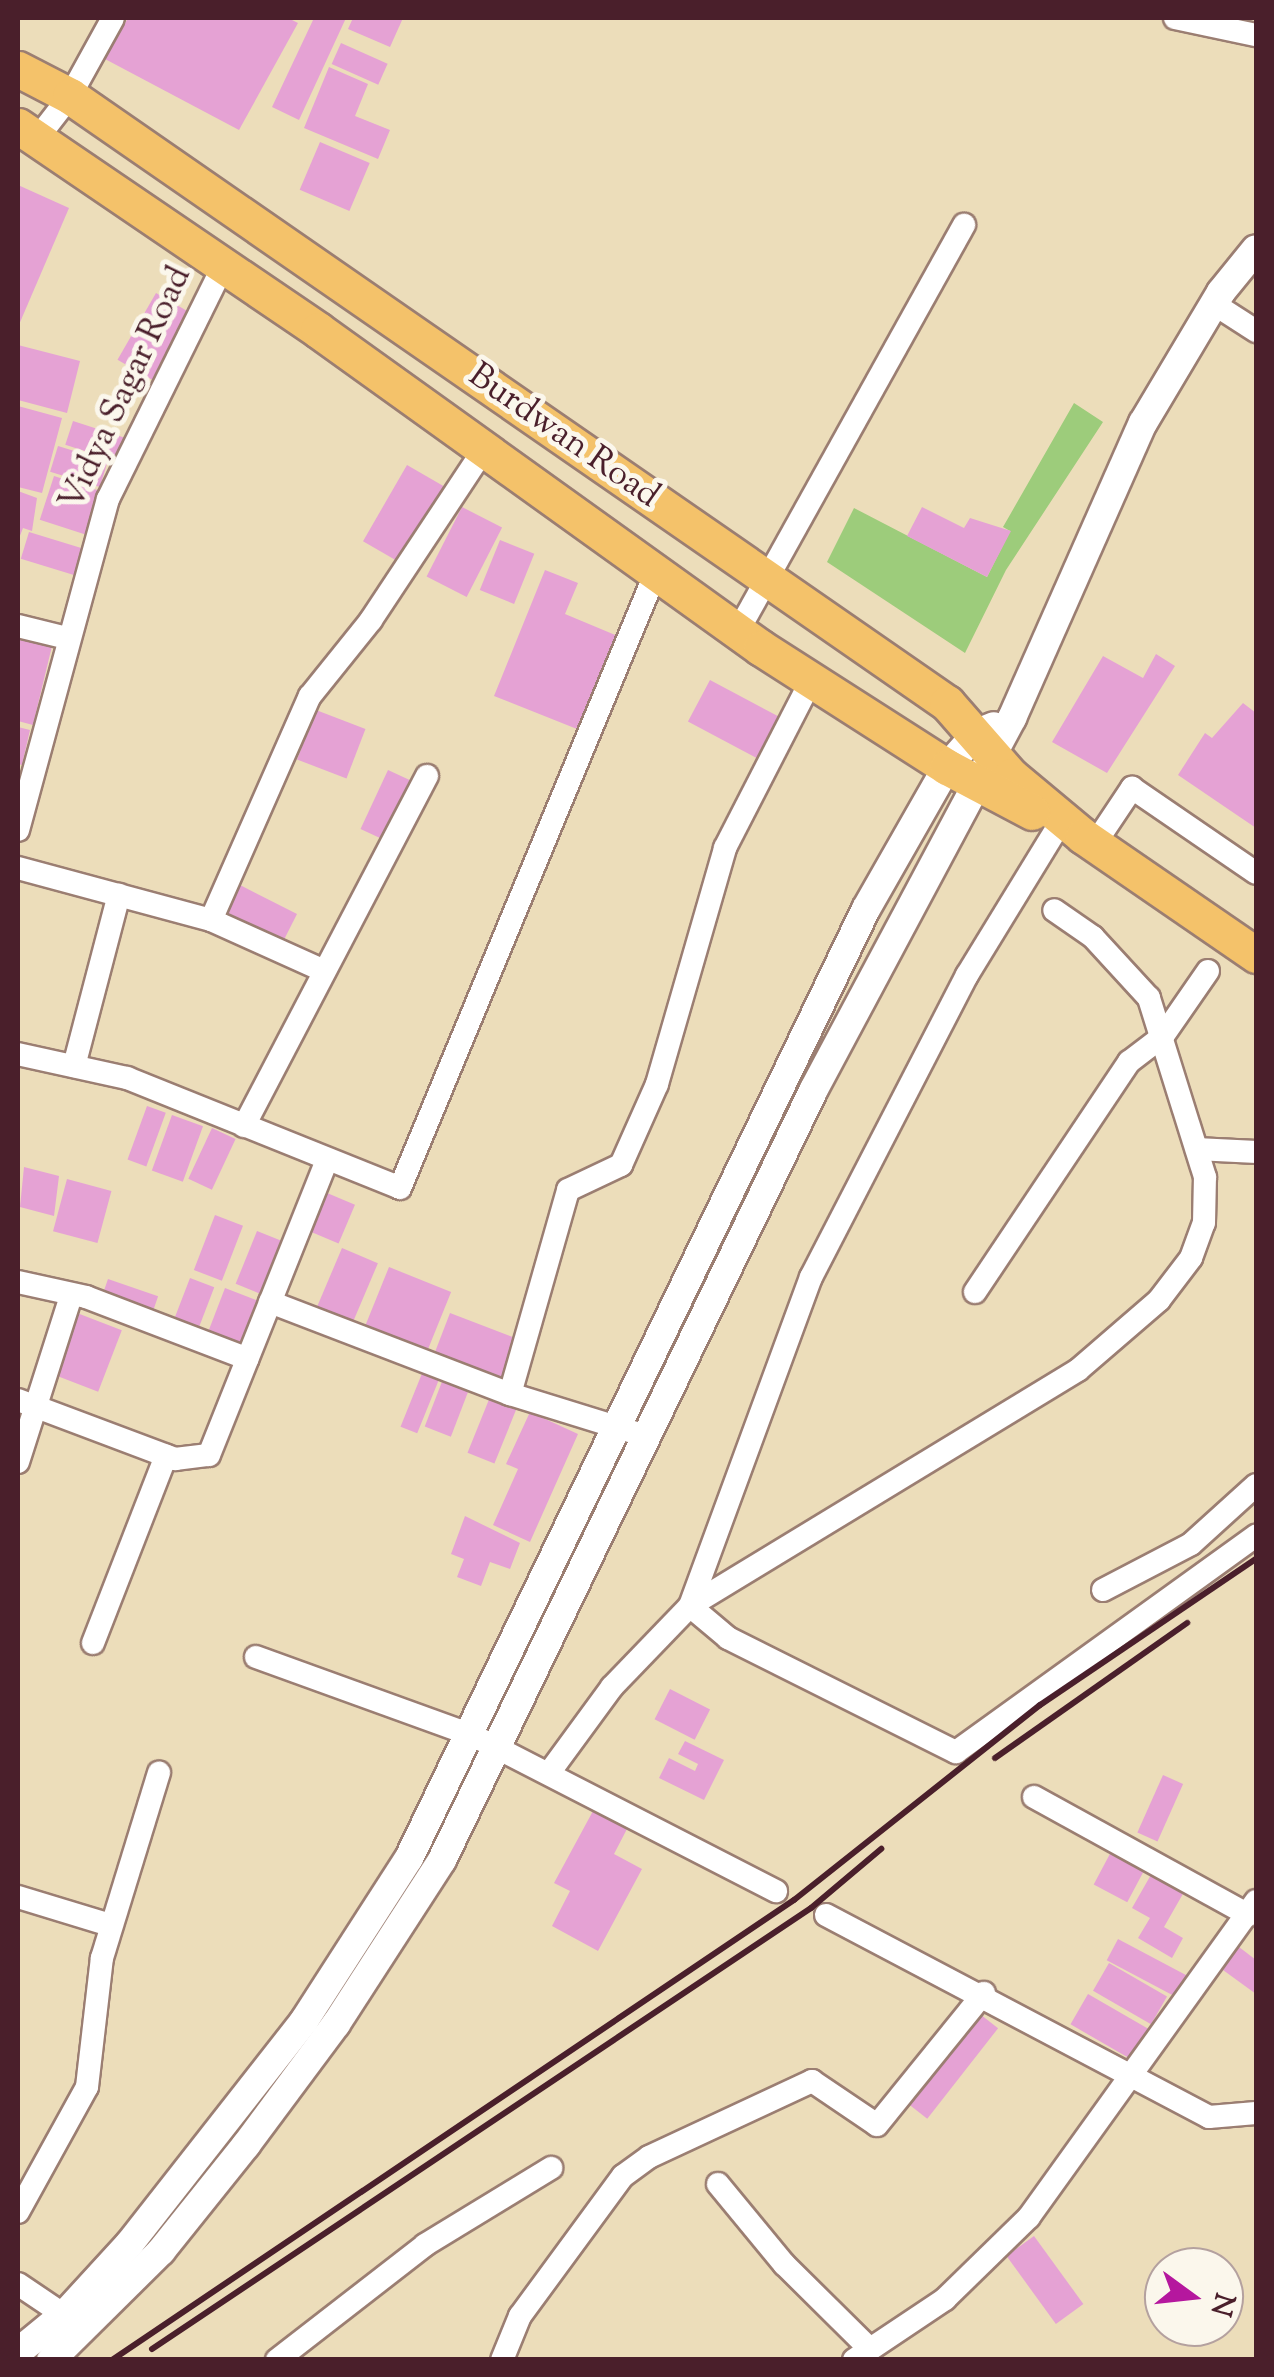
<!DOCTYPE html>
<style>
body{margin:0}
#map{position:relative;width:1274px;height:2377px;overflow:hidden;background:#ecddba;font-family:"Sorts Mill Goudy",serif}
div>[style]{position:absolute}
.green>*{inset:0;background:#9dcc7b}
.building>*{inset:0;background:#e5a2d4;transform-origin:0 0}
.roads{filter:drop-shadow(2px 0 #9b7e72) drop-shadow(-2px 0 #9b7e72) drop-shadow(0 2px #9b7e72) drop-shadow(0 -2px #9b7e72)}
.minor>*{height:22px;margin:-11px;padding:0 11px;transform-origin:11px;border-radius:11px;background:#fff}
.tertiary>*{height:28px;margin:-14px;padding:0 14px;transform-origin:14px;border-radius:14px;background:#fff}
.primary>*{height:35px;margin:-17.5px;padding:0 17.5px;transform-origin:17.5px;border-radius:17.5px;background:#f4c26a}
.rail>*{height:6px;margin:-3px;padding:0 3px;transform-origin:3px;border-radius:3px;background:#4a1f2b}
span{translate:-50% -50%;white-space:nowrap;text-align:center;line-height:1.15;-webkit-text-stroke:10px #fbf7ec;paint-order:stroke}
.street-label{font-size:35px;color:#4a1f2b}
.frame{position:absolute;inset:0;border:20px solid #4a1f2b;pointer-events:none}
.north{position:absolute;left:1144px;top:2247px;width:100px;height:100px;box-sizing:border-box;background:#fbf7ec;border:2px solid #b4a19f;border-radius:50%;rotate:105deg;font-size:28px;font-weight:700;line-height:40px;text-align:center;color:#4a1f2b}
.north::after{content:'';display:block;margin:auto;width:35px;height:45px;background:#b5179e;clip-path:polygon(50% 0,100% 100%,50% 72%,0 100%)}
</style>
<div id="map">
<div class="green">
<i style="clip-path:polygon(1074px 403px,1103px 422px,1006px 570px,965px 653px,827px 562px,854px 508px,987px 577px,1010px 531px,1003px 527px)"></i>
</div>
<div class="building">
<i style="clip-path:polygon(128px 18px,288px 18px,298px 23px,239px 130px,105px 59px)"></i>
<i style="clip-path:polygon(314px 18px,346px 18px,299px 120px,272px 107px)"></i>
<i style="clip-path:polygon(353px 18px,403px 18px,390px 47px,348px 29px)"></i>
<i style="left:341px;top:43px;width:51px;height:23px;rotate:24deg"></i>
<i style="clip-path:polygon(329px 67px,368px 84px,355px 116px,390px 130px,378px 159px,304px 128px)"></i>
<i style="left:320px;top:142px;width:54px;height:52px;rotate:23deg"></i>
<i style="clip-path:polygon(18px 185px,69px 208px,18px 327px)"></i>
<i style="left:156px;top:293px;width:42px;height:77px;rotate:30deg"></i>
<i style="clip-path:polygon(18px 345px,80px 361px,67px 413px,18px 400px)"></i>
<i style="clip-path:polygon(18px 406px,62px 418px,42px 493px,18px 487px)"></i>
<i style="left:73px;top:421px;width:56px;height:25px;rotate:18deg"></i>
<i style="left:58px;top:446px;width:52px;height:27px;rotate:17deg"></i>
<i style="left:407px;top:465px;width:43px;height:88px;rotate:30deg"></i>
<i style="left:54px;top:476px;width:52px;height:46px;rotate:18deg"></i>
<i style="clip-path:polygon(18px 491px,37px 498px,32px 531px,23px 528px,18px 541px)"></i>
<i style="left:462px;top:507px;width:45px;height:78px;rotate:27deg"></i>
<i style="clip-path:polygon(922px 507px,964px 528px,970px 518px,1011px 531px,987px 577px,907px 536px)"></i>
<i style="left:29px;top:532px;width:58px;height:28px;rotate:17deg"></i>
<i style="left:500px;top:540px;width:37px;height:54px;rotate:22deg"></i>
<i style="clip-path:polygon(545px 570px,578px 583px,565px 614px,620px 637px,582px 731px,494px 696px)"></i>
<i style="clip-path:polygon(18px 637px,52px 646px,33px 725px,18px 721px)"></i>
<i style="clip-path:polygon(1156px 654px,1175px 666px,1107px 773px,1052px 742px,1103px 656px,1143px 678px)"></i>
<i style="left:710px;top:680px;width:82px;height:47px;rotate:28deg"></i>
<i style="clip-path:polygon(1243px 703px,1256px 713px,1256px 828px,1178px 775px,1205px 733px,1212px 738px)"></i>
<i style="left:316px;top:710px;width:53px;height:53px;rotate:21deg"></i>
<i style="clip-path:polygon(18px 727px,30px 730px,22px 765px,18px 764px)"></i>
<i style="left:388px;top:770px;width:31px;height:65px;rotate:25deg"></i>
<i style="left:240px;top:885px;width:64px;height:31px;rotate:27deg"></i>
<i style="left:147px;top:1106px;width:20px;height:57px;rotate:20deg"></i>
<i style="left:172px;top:1115px;width:33px;height:59px;rotate:20deg"></i>
<i style="left:212px;top:1128px;width:26px;height:56px;rotate:25deg"></i>
<i style="clip-path:polygon(24px 1167px,59px 1176px,54px 1216px,20px 1207px)"></i>
<i style="left:67px;top:1179px;width:46px;height:54px;rotate:15deg"></i>
<i style="left:320px;top:1190px;width:38px;height:42px;rotate:23deg"></i>
<i style="left:215px;top:1215px;width:30px;height:59px;rotate:21deg"></i>
<i style="left:257px;top:1231px;width:27px;height:57px;rotate:22deg"></i>
<i style="left:342px;top:1248px;width:39px;height:66px;rotate:23deg"></i>
<i style="left:389px;top:1267px;width:67px;height:65px;rotate:22deg"></i>
<i style="left:190px;top:1278px;width:26px;height:59px;rotate:21deg"></i>
<i style="left:108px;top:1279px;width:53px;height:30px;rotate:19deg"></i>
<i style="left:225px;top:1288px;width:36px;height:63px;rotate:21deg"></i>
<i style="left:77px;top:1313px;width:48px;height:66px;rotate:21deg"></i>
<i style="left:450px;top:1313px;width:76px;height:45px;rotate:21deg"></i>
<i style="left:423px;top:1371px;width:18px;height:60px;rotate:22deg"></i>
<i style="left:443px;top:1379px;width:28px;height:51px;rotate:21deg"></i>
<i style="left:490px;top:1397px;width:29px;height:60px;rotate:22deg"></i>
<i style="clip-path:polygon(530px 1412px,578px 1434px,530px 1542px,493px 1525px,518px 1469px,506px 1464px)"></i>
<i style="clip-path:polygon(465px 1516px,520px 1543px,510px 1569px,490px 1562px,481px 1586px,457px 1577px,464px 1559px,451px 1554px)"></i>
<i style="left:670px;top:1689px;width:45px;height:34px;rotate:27deg"></i>
<i style="clip-path:polygon(685px 1741px,724px 1760px,704px 1800px,659px 1778px,669px 1758px,695px 1771px,698px 1764px,678px 1754px)"></i>
<i style="left:1163px;top:1775px;width:22px;height:63px;rotate:24deg"></i>
<i style="clip-path:polygon(593px 1811px,627px 1829px,614px 1854px,642px 1869px,598px 1951px,552px 1926px,570px 1891px,554px 1883px)"></i>
<i style="left:1112px;top:1850px;width:38px;height:39px;rotate:28deg"></i>
<i style="clip-path:polygon(1152px 1873px,1184px 1892px,1164px 1927px,1183px 1938px,1172px 1958px,1138px 1938px,1150px 1918px,1132px 1908px)"></i>
<i style="left:1118px;top:1939px;width:79px;height:24px;rotate:28deg"></i>
<i style="clip-path:polygon(1239px 1947px,1256px 1960px,1256px 1994px,1223px 1970px)"></i>
<i style="left:1109px;top:1963px;width:67px;height:32px;rotate:30deg"></i>
<i style="left:1088px;top:1994px;width:72px;height:35px;rotate:30deg"></i>
<i style="left:976px;top:2011px;width:28px;height:115px;rotate:38deg"></i>
<i style="left:1034px;top:2236px;width:84px;height:34px;rotate:54deg"></i>
</div>
<div class="roads">
<div class="minor">
<i style="left:1175px;top:18px;width:83px;rotate:11.9deg"></i>
<i style="left:36px;top:140px;width:56px;rotate:-52.3deg"></i>
<i style="left:70px;top:96px;width:89px;rotate:-61.1deg"></i>
<i style="left:1214px;top:304px;width:50px;rotate:32.7deg"></i>
<i style="left:18px;top:626px;width:50px;rotate:13.8deg"></i>
<i style="left:738px;top:631px;width:465px;rotate:-60.9deg"></i>
<i style="left:1059px;top:825px;width:176px;rotate:121.5deg"></i>
<i style="left:967px;top:975px;width:340px;rotate:117.3deg"></i>
<i style="left:811px;top:1277px;width:351px;rotate:110.2deg"></i>
<i style="left:690px;top:1606px;width:50px;rotate:40.1deg"></i>
<i style="left:728px;top:1638px;width:255px;rotate:26.6deg"></i>
<i style="left:956px;top:1752px;width:370px;rotate:-35.8deg"></i>
<i style="left:18px;top:830px;width:343px;rotate:-74.8deg"></i>
<i style="left:108px;top:499px;width:258px;rotate:-63.7deg"></i>
<i style="left:1094px;top:845px;width:69px;rotate:-56.3deg"></i>
<i style="left:1132px;top:788px;width:150px;rotate:34.4deg"></i>
<i style="left:18px;top:868px;width:200px;rotate:15.1deg"></i>
<i style="left:211px;top:920px;width:120px;rotate:24.2deg"></i>
<i style="left:211px;top:920px;width:245px;rotate:-66.2deg"></i>
<i style="left:310px;top:696px;width:97px;rotate:-51.2deg"></i>
<i style="left:371px;top:620px;width:205px;rotate:-56.5deg"></i>
<i style="left:18px;top:1054px;width:112px;rotate:12.4deg"></i>
<i style="left:127px;top:1078px;width:294px;rotate:21.9deg"></i>
<i style="left:400px;top:1188px;width:667px;rotate:-67.43deg"></i>
<i style="left:74px;top:1066px;width:177px;rotate:-75.3deg"></i>
<i style="left:244px;top:1126px;width:395px;rotate:-62.4deg"></i>
<i style="left:1197px;top:1149px;width:59px;rotate:2.9deg"></i>
<i style="left:18px;top:1282px;width:70px;rotate:12.4deg"></i>
<i style="left:86px;top:1297px;width:173px;rotate:20.9deg"></i>
<i style="left:975px;top:1292px;width:277px;rotate:-56.2deg"></i>
<i style="left:1129px;top:1062px;width:43px;rotate:-37.4deg"></i>
<i style="left:1163px;top:1036px;width:79px;rotate:-55.3deg"></i>
<i style="left:270px;top:1302px;width:257px;rotate:21deg"></i>
<i style="left:510px;top:1394px;width:142px;rotate:17.2deg"></i>
<i style="left:510px;top:1394px;width:212px;rotate:-74.1deg"></i>
<i style="left:568px;top:1190px;width:59px;rotate:-25.3deg"></i>
<i style="left:621px;top:1165px;width:89px;rotate:-66deg"></i>
<i style="left:657px;top:1084px;width:246px;rotate:-73.9deg"></i>
<i style="left:725px;top:848px;width:188px;rotate:-62.8deg"></i>
<i style="left:18px;top:1400px;width:168px;rotate:20.6deg"></i>
<i style="left:175px;top:1459px;width:34px;rotate:-7deg"></i>
<i style="left:209px;top:1455px;width:318px;rotate:-68.2deg"></i>
<i style="left:18px;top:1462px;width:174px;rotate:-72.3deg"></i>
<i style="left:1103px;top:1590px;width:99px;rotate:-27.6deg"></i>
<i style="left:1191px;top:1544px;width:88px;rotate:-42.2deg"></i>
<i style="left:93px;top:1643px;width:201px;rotate:-68.7deg"></i>
<i style="left:256px;top:1657px;width:230px;rotate:19.9deg"></i>
<i style="left:472px;top:1735px;width:342px;rotate:27.2deg"></i>
<i style="left:549px;top:1773px;width:107px;rotate:-53.8deg"></i>
<i style="left:612px;top:1687px;width:112px;rotate:-46.1deg"></i>
<i style="left:690px;top:1606px;width:454px;rotate:-31.3deg"></i>
<i style="left:1078px;top:1370px;width:107px;rotate:-40.8deg"></i>
<i style="left:1159px;top:1300px;width:53px;rotate:-52.7deg"></i>
<i style="left:1191px;top:1258px;width:37px;rotate:-70deg"></i>
<i style="left:1204px;top:1223px;width:46px;rotate:-88.8deg"></i>
<i style="left:1205px;top:1177px;width:188px;rotate:-107.4deg"></i>
<i style="left:1149px;top:998px;width:83px;rotate:-132.6deg"></i>
<i style="left:1093px;top:937px;width:47px;rotate:-145.3deg"></i>
<i style="left:1034px;top:1797px;width:245px;rotate:28.8deg"></i>
<i style="left:18px;top:1897px;width:96px;rotate:16.9deg"></i>
<i style="left:826px;top:1915px;width:433px;rotate:27.8deg"></i>
<i style="left:1209px;top:2117px;width:47px;rotate:-4.9deg"></i>
<i style="left:718px;top:2184px;width:104px;rotate:50.5deg"></i>
<i style="left:784px;top:2264px;width:121px;rotate:44.7deg"></i>
<i style="left:18px;top:2212px;width:143px;rotate:-61.1deg"></i>
<i style="left:87px;top:2087px;width:130px;rotate:-83.4deg"></i>
<i style="left:102px;top:1958px;width:194px;rotate:-72.9deg"></i>
<i style="left:18px;top:2284px;width:70px;rotate:33.9deg"></i>
<i style="left:277px;top:2360px;width:187px;rotate:-37.8deg"></i>
<i style="left:425px;top:2245px;width:148px;rotate:-31.4deg"></i>
<i style="left:502px;top:2360px;width:48px;rotate:-67.8deg"></i>
<i style="left:520px;top:2316px;width:174px;rotate:-53.7deg"></i>
<i style="left:623px;top:2176px;width:32px;rotate:-36deg"></i>
<i style="left:649px;top:2157px;width:180px;rotate:-25deg"></i>
<i style="left:812px;top:2081px;width:78px;rotate:34.1deg"></i>
<i style="left:877px;top:2125px;width:170px;rotate:-51deg"></i>
<i style="left:854px;top:2360px;width:110px;rotate:-33.8deg"></i>
<i style="left:945px;top:2299px;width:117px;rotate:-44.3deg"></i>
<i style="left:1029px;top:2217px;width:389px;rotate:-54.3deg"></i>
</div>
<div class="tertiary">
<i style="left:18px;top:2352px;width:63px;rotate:-39.2deg"></i>
<i style="left:67px;top:2312px;width:93px;rotate:-47.6deg"></i>
<i style="left:130px;top:2243px;width:282px;rotate:-51.9deg"></i>
<i style="left:304px;top:2021px;width:194px;rotate:-57.2deg"></i>
<i style="left:409px;top:1858px;width:1053px;rotate:-64.29deg"></i>
<i style="left:866px;top:909px;width:163px;rotate:-60.3deg"></i>
<i style="left:947px;top:767px;width:45px;rotate:-48.6deg"></i>
<i style="left:977px;top:733px;width:18px;rotate:-22deg"></i>
<i style="left:51px;top:2360px;width:155px;rotate:-44.7deg"></i>
<i style="left:161px;top:2251px;width:136px;rotate:-51.3deg"></i>
<i style="left:246px;top:2145px;width:151px;rotate:-53.4deg"></i>
<i style="left:336px;top:2024px;width:195px;rotate:-57.1deg"></i>
<i style="left:442px;top:1860px;width:856px;rotate:-64.24deg"></i>
<i style="left:814px;top:1089px;width:421px;rotate:-61.9deg"></i>
<i style="left:1012px;top:718px;width:323px;rotate:-66.1deg"></i>
<i style="left:1143px;top:423px;width:152px;rotate:-59.2deg"></i>
<i style="left:1221px;top:292px;width:55px;rotate:-50.9deg"></i>
</div>
<div class="primary">
<i style="left:18px;top:69px;width:59px;rotate:27.4deg"></i>
<i style="left:70px;top:96px;width:1067px;rotate:34.69deg"></i>
<i style="left:947px;top:703px;width:97px;rotate:48.8deg"></i>
<i style="left:1011px;top:776px;width:94px;rotate:39.8deg"></i>
<i style="left:1083px;top:836px;width:210px;rotate:34.5deg"></i>
<i style="left:18px;top:126px;width:363px;rotate:34.2deg"></i>
<i style="left:318px;top:330px;width:545px;rotate:35.67deg"></i>
<i style="left:761px;top:648px;width:221px;rotate:32.6deg"></i>
<i style="left:947px;top:767px;width:96px;rotate:27.9deg"></i>
</div>
</div>
<div class="rail">
<i style="left:995px;top:1758px;width:235px;rotate:-35.1deg"></i>
<i style="left:152px;top:2349px;width:793px;rotate:-33.79deg"></i>
<i style="left:811px;top:1908px;width:92px;rotate:-40.1deg"></i>
<i style="left:112px;top:2360px;width:823px;rotate:-34deg"></i>
<i style="left:794px;top:1900px;width:314px;rotate:-38.4deg"></i>
<i style="left:1040px;top:1705px;width:261px;rotate:-34.1deg"></i>
</div>
<div class="street-label">
<span style="left:127px;top:389px;rotate:-65deg">Vidya Sagar Road</span>
<span style="left:563px;top:437px;rotate:35deg">Burdwan Road</span>
</div>
<div class="frame"></div>
<div class="north">N</div>
</div>
